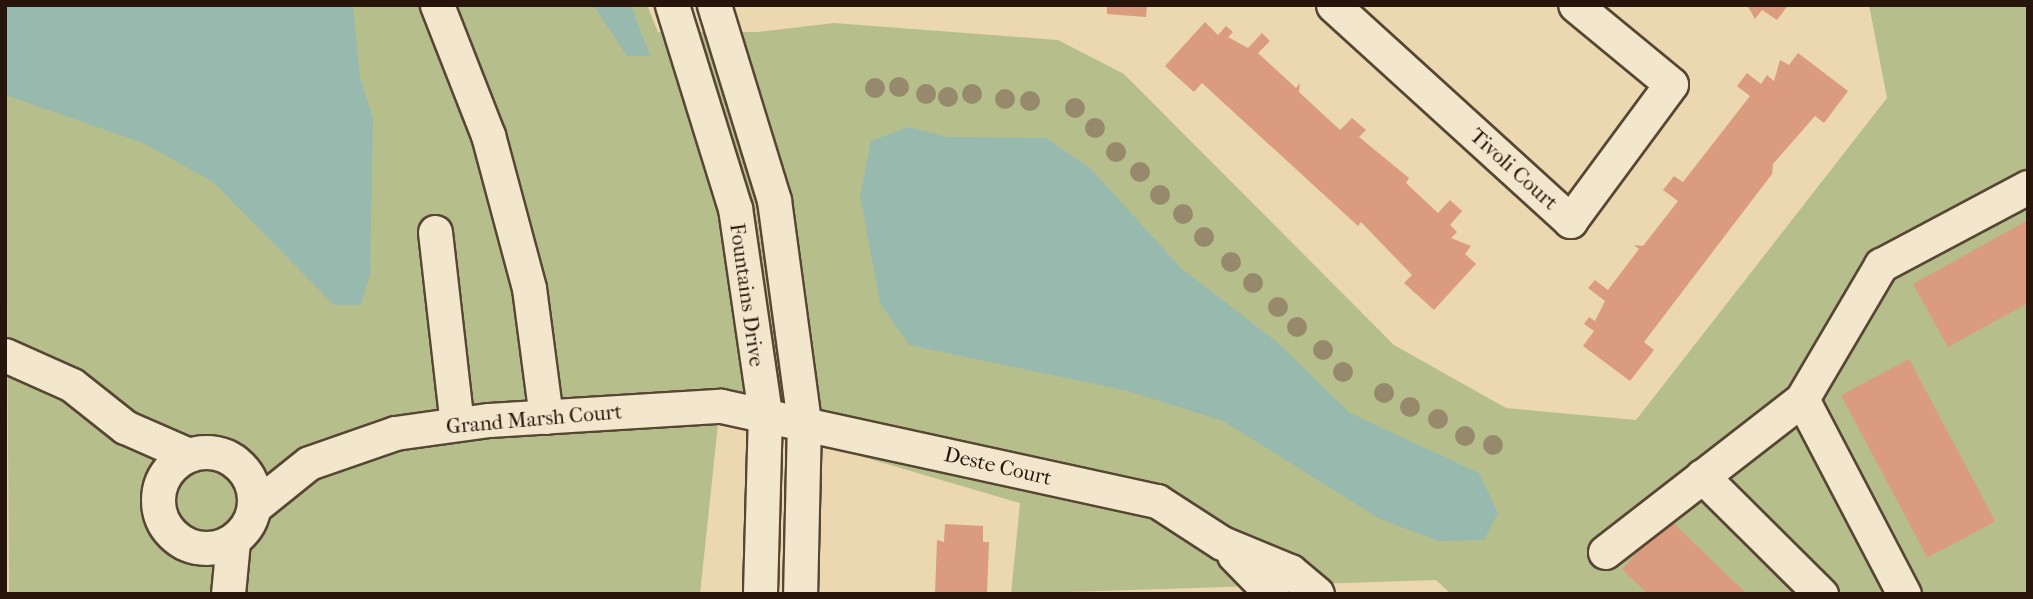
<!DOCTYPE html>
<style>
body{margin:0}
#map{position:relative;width:2033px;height:599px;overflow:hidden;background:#ebd8b1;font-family:"IM FELL French Canon",serif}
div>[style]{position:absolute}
.green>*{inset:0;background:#b6bf8c}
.water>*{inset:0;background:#98b9ad}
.building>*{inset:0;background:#da9b7f;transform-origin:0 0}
.roads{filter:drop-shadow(2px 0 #584634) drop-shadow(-2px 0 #584634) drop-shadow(0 2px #584634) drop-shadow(0 -2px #584634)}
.minor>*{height:33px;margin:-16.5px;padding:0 16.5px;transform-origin:16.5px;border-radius:16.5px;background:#f2e6cc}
.minor>.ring{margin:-16.5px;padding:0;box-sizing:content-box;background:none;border:33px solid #f2e6cc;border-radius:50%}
.trees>*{width:20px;height:20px;margin:-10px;border-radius:50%;background:#97896b}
span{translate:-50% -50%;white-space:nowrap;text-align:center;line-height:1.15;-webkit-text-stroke:5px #f2e6cc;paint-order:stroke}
.street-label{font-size:21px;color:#27150b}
.frame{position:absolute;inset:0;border:7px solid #27150b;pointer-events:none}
</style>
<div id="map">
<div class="green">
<i style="clip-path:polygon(5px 5px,647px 5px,658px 32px,757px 32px,834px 23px,1058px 40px,1124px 74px,1394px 345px,1506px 408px,1636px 420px,1887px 98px,1869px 5px,2028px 5px,2028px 594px,1451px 594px,1436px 580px,1011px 594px,1020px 503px,719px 415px,700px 594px,9px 594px)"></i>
</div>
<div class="water">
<i style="clip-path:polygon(5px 5px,353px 5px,360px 78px,373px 118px,370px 274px,361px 305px,334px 305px,213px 182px,143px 143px,5px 95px)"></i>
<i style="clip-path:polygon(593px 5px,631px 5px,650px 56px,627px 56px)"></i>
<i style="clip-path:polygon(908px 127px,948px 137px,1046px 138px,1091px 169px,1181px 268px,1278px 343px,1350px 413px,1479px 473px,1498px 513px,1484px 540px,1438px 541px,1380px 519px,1223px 421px,1128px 391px,909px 345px,880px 303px,860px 196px,871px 141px)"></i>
</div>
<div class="building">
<i style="clip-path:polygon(1107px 5px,1147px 5px,1146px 17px,1107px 14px)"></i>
<i style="clip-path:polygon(1747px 5px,1788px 5px,1777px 20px,1762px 10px,1755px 19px)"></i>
<i style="clip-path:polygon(1205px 22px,1218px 35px,1226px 26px,1233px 32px,1228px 37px,1248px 48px,1262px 33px,1270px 41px,1258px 53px,1296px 88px,1300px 83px,1299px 92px,1340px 130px,1352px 118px,1366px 130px,1359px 137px,1409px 178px,1406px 183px,1438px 213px,1450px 200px,1462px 211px,1450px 225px,1457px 232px,1451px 238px,1471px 246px,1465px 254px,1476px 264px,1434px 310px,1404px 283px,1412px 275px,1361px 222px,1358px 226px,1202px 83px,1194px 92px,1165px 66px)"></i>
<i style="clip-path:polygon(1798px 53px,1848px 91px,1824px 123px,1815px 116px,1773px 164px,1772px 174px,1644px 342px,1654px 350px,1630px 381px,1583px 346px,1594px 331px,1584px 324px,1589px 317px,1595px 321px,1605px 301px,1588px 288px,1595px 280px,1608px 290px,1639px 249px,1634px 245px,1643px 246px,1678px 201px,1663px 190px,1674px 176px,1683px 182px,1750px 96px,1737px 86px,1747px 73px,1761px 84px,1767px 75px,1774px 81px,1780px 60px,1789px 65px)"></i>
<i style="clip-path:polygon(2028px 220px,2028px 303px,1948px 347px,1913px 284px)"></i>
<i style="left:1909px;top:359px;width:184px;height:77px;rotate:62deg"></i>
<i style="clip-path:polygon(1669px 519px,1747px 594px,1648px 594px,1622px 569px)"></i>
<i style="clip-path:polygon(945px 524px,983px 526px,983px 542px,989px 542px,987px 594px,935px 594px,937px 540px,944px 542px)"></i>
</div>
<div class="roads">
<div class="minor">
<i style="left:437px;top:5px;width:140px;rotate:68.6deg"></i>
<i style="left:488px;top:135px;width:158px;rotate:75deg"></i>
<i style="left:529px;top:288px;width:130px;rotate:82.5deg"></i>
<i style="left:672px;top:5px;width:213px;rotate:72.8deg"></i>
<i style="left:735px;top:208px;width:207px;rotate:81.7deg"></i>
<i style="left:765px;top:413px;width:181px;rotate:91.6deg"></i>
<i style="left:714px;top:5px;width:204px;rotate:72.9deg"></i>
<i style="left:774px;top:200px;width:223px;rotate:82.3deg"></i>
<i style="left:804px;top:421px;width:173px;rotate:91.3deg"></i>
<i style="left:1333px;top:5px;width:321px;rotate:42.3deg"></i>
<i style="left:1570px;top:221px;width:170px;rotate:-53.6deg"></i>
<i style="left:1671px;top:84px;width:124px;rotate:-140.5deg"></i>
<i style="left:435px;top:232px;width:193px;rotate:83.5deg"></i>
<i style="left:5px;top:355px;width:73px;rotate:24.1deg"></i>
<i style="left:72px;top:385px;width:68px;rotate:38.4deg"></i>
<i style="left:125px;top:427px;width:70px;rotate:23.6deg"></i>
<i style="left:1802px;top:399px;width:220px;rotate:62.4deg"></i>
<i class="ring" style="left:158px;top:452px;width:63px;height:63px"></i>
<i style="left:1702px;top:476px;width:168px;rotate:44.8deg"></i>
<i style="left:254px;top:507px;width:70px;rotate:-38.7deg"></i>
<i style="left:309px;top:463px;width:91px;rotate:-19.2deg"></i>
<i style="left:395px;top:433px;width:95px;rotate:-7.9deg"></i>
<i style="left:489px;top:420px;width:232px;rotate:-3.5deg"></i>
<i style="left:721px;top:406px;width:446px;rotate:12.3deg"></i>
<i style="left:1157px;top:501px;width:77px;rotate:32.9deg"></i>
<i style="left:1222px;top:543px;width:74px;rotate:22.4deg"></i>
<i style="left:1290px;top:571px;width:35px;rotate:40deg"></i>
<i style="left:1605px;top:552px;width:249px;rotate:-37.8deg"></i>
<i style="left:1802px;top:399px;width:156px;rotate:-59.5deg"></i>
<i style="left:1881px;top:265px;width:166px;rotate:-28deg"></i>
<i style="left:1234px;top:555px;width:54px;rotate:45.7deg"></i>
<i style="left:228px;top:594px;width:53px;rotate:-84.6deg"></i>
</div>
</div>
<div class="trees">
<i style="left:899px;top:87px"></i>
<i style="left:875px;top:88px"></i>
<i style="left:926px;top:94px"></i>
<i style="left:972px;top:94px"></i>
<i style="left:948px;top:97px"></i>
<i style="left:1005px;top:99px"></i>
<i style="left:1030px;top:101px"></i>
<i style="left:1075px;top:108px"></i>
<i style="left:1095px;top:128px"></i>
<i style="left:1116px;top:152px"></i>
<i style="left:1140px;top:172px"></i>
<i style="left:1160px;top:195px"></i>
<i style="left:1183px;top:214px"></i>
<i style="left:1204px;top:237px"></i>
<i style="left:1231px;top:262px"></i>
<i style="left:1253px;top:283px"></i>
<i style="left:1278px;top:307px"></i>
<i style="left:1297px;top:327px"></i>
<i style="left:1323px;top:350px"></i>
<i style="left:1343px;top:372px"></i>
<i style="left:1384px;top:393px"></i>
<i style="left:1410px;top:407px"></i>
<i style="left:1438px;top:419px"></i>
<i style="left:1465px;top:436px"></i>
<i style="left:1493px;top:445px"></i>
</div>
<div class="street-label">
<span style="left:1514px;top:169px;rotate:42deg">Tivoli Court</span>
<span style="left:747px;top:295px;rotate:82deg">Fountains Drive</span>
<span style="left:534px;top:419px;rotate:-5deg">Grand Marsh Court</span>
<span style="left:998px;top:466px;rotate:13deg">Deste Court</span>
</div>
<div class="frame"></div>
</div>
